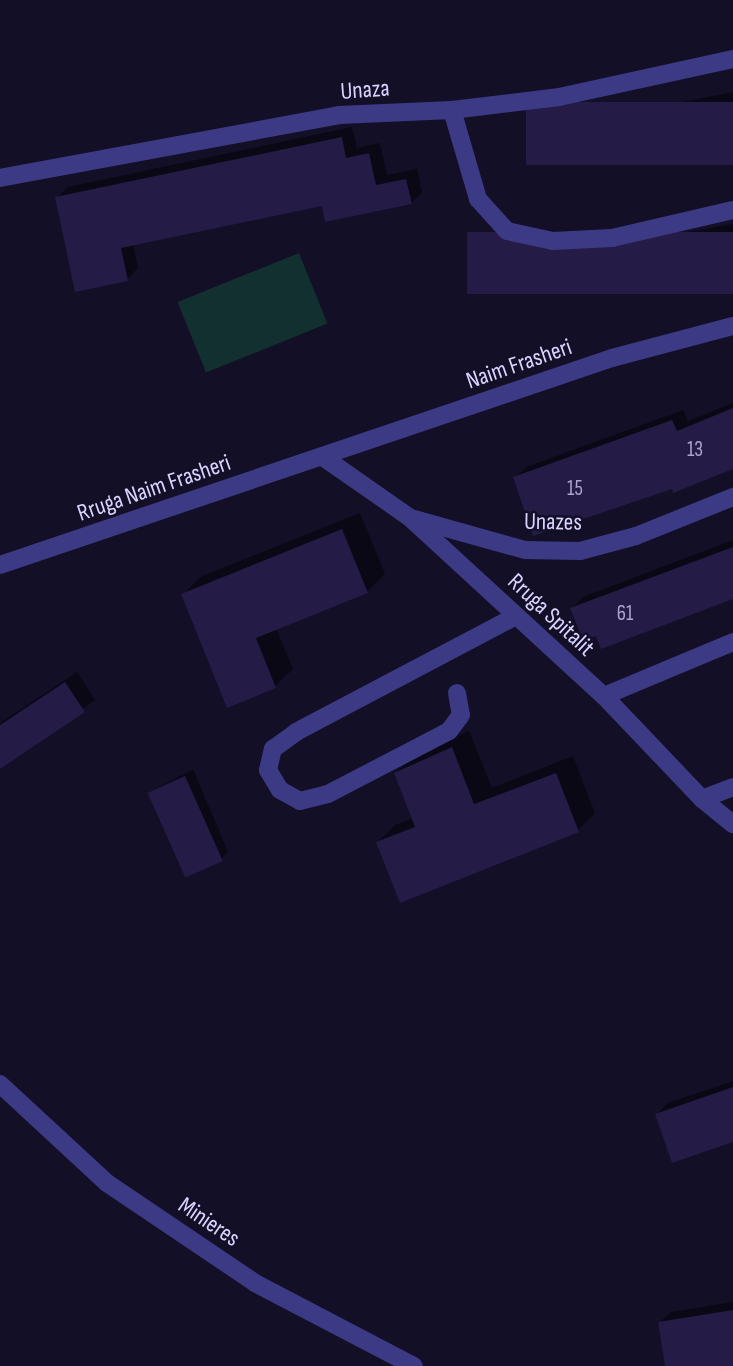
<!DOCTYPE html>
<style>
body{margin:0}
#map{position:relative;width:733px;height:1366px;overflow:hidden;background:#130f26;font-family:"Sofia Sans Condensed",sans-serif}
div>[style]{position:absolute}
.green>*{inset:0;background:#12302f;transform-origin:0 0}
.shadow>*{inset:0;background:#0007}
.building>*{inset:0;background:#241b47;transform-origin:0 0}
.minor>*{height:18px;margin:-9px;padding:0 9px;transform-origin:9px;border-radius:9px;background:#3d3a85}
span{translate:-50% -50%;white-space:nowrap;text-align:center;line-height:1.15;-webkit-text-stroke:5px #130f26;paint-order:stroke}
.number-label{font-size:21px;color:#aca6d1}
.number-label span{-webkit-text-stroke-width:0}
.street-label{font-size:24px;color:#d9d4ff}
</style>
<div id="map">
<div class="green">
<i style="left:299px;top:253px;width:76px;height:131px;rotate:68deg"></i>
</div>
<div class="shadow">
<i style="clip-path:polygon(733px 92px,733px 154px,531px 143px,545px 129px)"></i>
<i style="clip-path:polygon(352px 127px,357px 148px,380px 143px,387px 175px,417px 169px,422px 192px,411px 203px,323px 204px,133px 244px,138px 268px,127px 279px,57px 198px,68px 187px)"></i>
<i style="clip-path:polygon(733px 224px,733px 292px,473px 279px,484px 268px)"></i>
<i style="clip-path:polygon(733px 403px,733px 467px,673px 487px,515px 478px,526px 467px,683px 410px,688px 421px)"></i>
<i style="clip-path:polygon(360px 513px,385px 574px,367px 592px,276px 628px,293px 669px,275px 686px,228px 705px,183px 595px,200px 577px)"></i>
<i style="clip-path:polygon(733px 540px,733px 597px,597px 633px,572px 608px,583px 597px)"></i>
<i style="clip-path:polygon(77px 672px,95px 700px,0 767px,0 723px)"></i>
<i style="clip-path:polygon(469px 731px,492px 788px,573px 756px,595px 813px,578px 830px,378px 842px,395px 825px,413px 818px,396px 773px,413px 756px)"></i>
<i style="clip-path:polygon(193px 769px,228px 852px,221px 859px,149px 792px)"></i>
<i style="clip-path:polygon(733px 1081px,733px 1140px,657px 1114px,668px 1103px)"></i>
<i style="clip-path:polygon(733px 1302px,733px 1366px,667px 1366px,660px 1322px,671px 1312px)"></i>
</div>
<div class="building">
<i style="left:733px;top:102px;width:63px;height:207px;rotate:90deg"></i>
<i style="clip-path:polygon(342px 137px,346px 158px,369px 153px,376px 185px,406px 179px,412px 204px,325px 222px,322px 206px,121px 248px,128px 281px,75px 292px,55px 197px)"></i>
<i style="left:733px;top:232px;width:62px;height:266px;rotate:90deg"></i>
<i style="clip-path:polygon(733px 408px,733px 469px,673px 493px,672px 489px,533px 536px,513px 477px,672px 420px,677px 431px)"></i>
<i style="clip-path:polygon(342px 529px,368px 593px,256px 638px,276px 688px,227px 708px,181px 594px)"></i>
<i style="clip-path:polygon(733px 547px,733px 599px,601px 649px,596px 636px,583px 640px,570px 608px)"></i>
<i style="clip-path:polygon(65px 682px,85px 712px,0 769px,0 725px)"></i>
<i style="clip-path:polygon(452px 747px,474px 804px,556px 773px,579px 832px,400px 903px,376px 842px,415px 827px,394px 773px)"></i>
<i style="left:185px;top:776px;width:93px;height:41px;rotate:66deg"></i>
<i style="clip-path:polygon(733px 1087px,733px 1142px,672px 1163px,655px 1114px)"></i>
<i style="clip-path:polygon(733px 1310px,733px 1366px,665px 1366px,658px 1322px)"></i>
</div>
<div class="minor">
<i style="left:452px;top:110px;width:93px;rotate:73.7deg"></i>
<i style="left:478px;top:199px;width:43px;rotate:47.8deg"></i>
<i style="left:507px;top:231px;width:47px;rotate:12.3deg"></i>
<i style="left:553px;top:241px;width:59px;rotate:-2.9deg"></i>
<i style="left:612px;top:238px;width:124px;rotate:-13deg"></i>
<i style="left:0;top:178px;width:345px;rotate:-10.5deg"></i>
<i style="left:339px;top:115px;width:113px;rotate:-2.5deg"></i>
<i style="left:452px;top:110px;width:108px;rotate:-6.9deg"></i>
<i style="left:559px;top:97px;width:178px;rotate:-12.3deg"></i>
<i style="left:323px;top:457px;width:105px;rotate:34.9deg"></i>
<i style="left:409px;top:517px;width:265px;rotate:42.6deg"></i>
<i style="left:604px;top:696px;width:142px;rotate:46.4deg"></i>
<i style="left:702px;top:799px;width:40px;rotate:39deg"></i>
<i style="left:414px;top:519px;width:115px;rotate:15.6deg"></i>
<i style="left:525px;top:550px;width:55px;rotate:1deg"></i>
<i style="left:580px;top:551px;width:58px;rotate:-15deg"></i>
<i style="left:636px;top:536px;width:105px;rotate:-21.9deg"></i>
<i style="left:0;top:565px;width:646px;rotate:-18.69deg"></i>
<i style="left:612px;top:358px;width:125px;rotate:-14.8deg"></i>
<i style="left:457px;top:693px;width:22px;rotate:80deg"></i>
<i style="left:461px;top:715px;width:20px;rotate:127deg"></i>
<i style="left:449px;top:731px;width:136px;rotate:152.5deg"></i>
<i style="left:328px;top:794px;width:29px;rotate:166deg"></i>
<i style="left:300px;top:801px;width:23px;rotate:-151deg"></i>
<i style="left:280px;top:790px;width:23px;rotate:-121deg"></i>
<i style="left:268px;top:770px;width:22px;rotate:-77deg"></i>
<i style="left:273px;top:749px;width:29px;rotate:-36deg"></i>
<i style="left:296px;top:732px;width:249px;rotate:-27.8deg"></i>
<i style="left:604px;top:696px;width:140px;rotate:-22.7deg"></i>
<i style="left:702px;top:799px;width:33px;rotate:-21deg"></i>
<i style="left:0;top:1084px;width:146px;rotate:42.8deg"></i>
<i style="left:107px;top:1183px;width:179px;rotate:34deg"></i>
<i style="left:255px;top:1283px;width:179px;rotate:27.6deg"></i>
</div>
<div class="number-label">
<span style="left:695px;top:450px">13</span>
<span style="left:575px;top:489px">15</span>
<span style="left:625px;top:614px">61</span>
</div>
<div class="street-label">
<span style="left:365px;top:90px;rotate:-4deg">Unaza</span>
<span style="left:519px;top:364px;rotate:-19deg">Naim Frasheri</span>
<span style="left:154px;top:488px;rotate:-19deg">Rruga Naim Frasheri</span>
<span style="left:553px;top:522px;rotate:1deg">Unazes</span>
<span style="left:551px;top:615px;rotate:43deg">Rruga Spitalit</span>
<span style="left:209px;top:1222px;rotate:34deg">Minieres</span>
</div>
</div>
